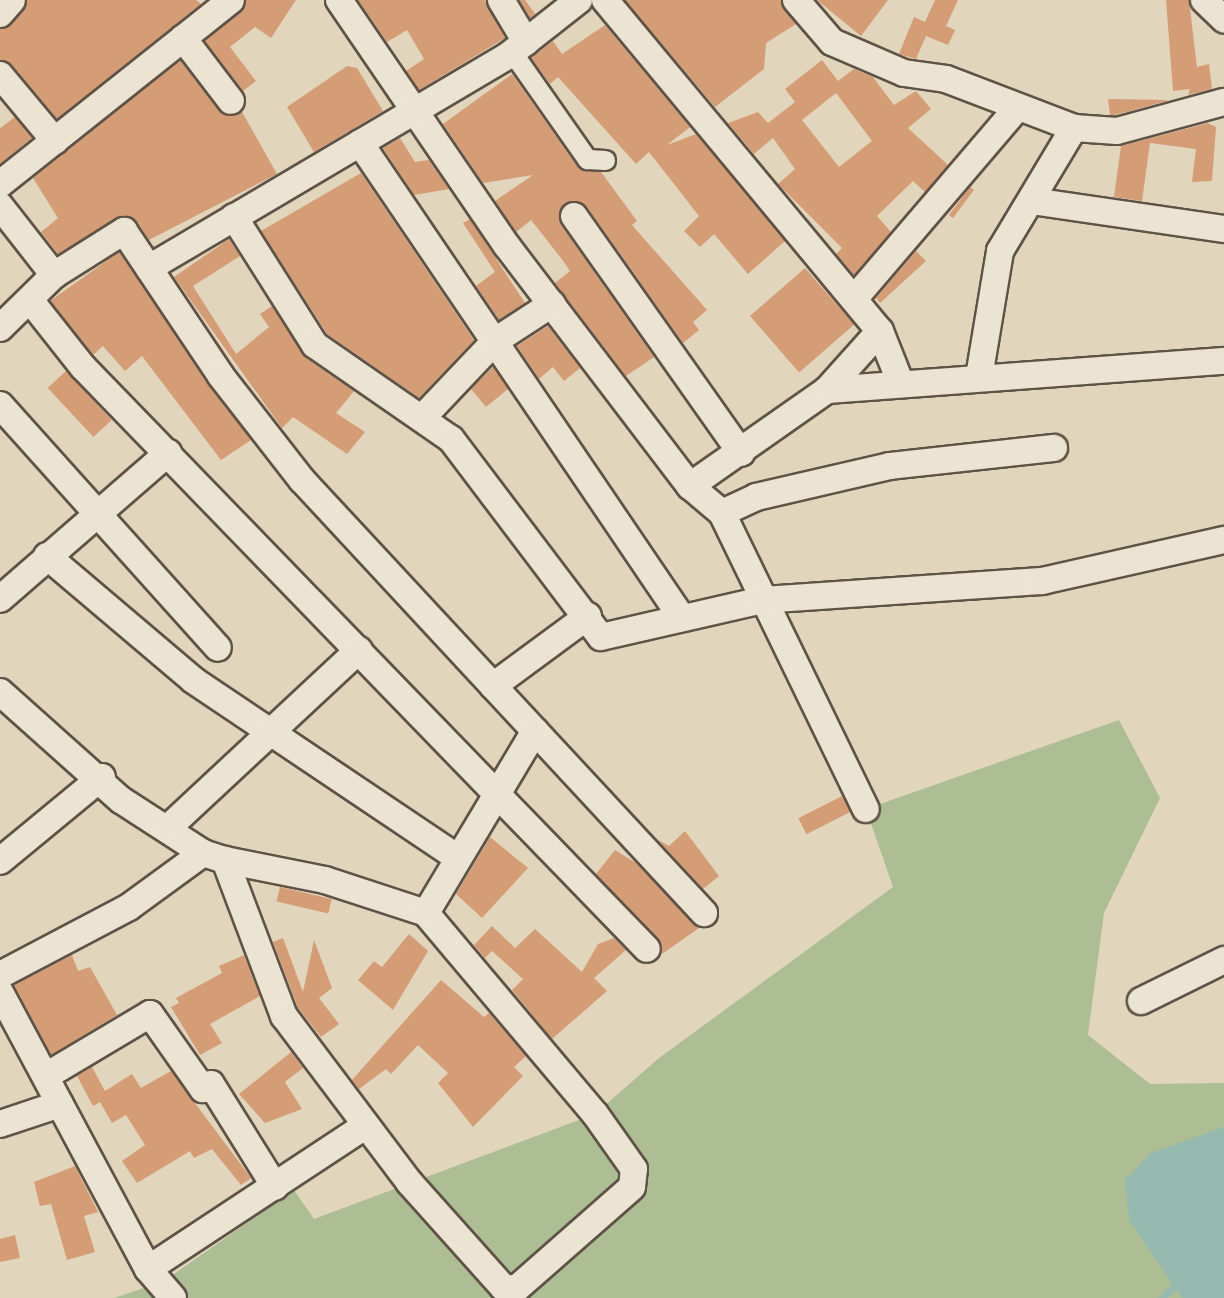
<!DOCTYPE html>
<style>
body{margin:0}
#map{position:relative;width:1224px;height:1298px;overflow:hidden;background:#e1d5bc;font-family:Alegreya,serif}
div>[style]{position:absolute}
.green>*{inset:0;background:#aebe94}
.water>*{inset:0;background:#95b9ae}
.stream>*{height:7px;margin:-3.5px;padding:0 3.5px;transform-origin:3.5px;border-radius:3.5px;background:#95b9ae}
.building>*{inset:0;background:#d59d76;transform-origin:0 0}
.roads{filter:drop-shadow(2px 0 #5e5346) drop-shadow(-2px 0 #5e5346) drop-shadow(0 2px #5e5346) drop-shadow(0 -2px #5e5346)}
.pedestrian>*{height:19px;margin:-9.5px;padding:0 9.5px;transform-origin:9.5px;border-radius:9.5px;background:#ece4d3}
.minor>*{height:26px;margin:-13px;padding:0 13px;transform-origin:13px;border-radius:13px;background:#ece4d3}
span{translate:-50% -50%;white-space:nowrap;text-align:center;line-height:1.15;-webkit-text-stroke:6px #ece4d3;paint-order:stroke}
</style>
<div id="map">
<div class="green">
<i style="clip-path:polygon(1119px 720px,1160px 798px,1104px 913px,1088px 1035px,1150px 1084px,1224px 1083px,1224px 1298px,114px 1298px,164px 1281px,294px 1190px,314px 1219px,595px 1114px,659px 1058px,893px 887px,866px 809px)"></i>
</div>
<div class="water">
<i style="clip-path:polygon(1224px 1127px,1224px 1298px,1182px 1298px,1129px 1220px,1125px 1180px,1151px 1153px)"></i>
</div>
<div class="stream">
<i style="left:1162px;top:1298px;width:24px;rotate:-45deg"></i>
</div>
<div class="building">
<i style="clip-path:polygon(27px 0,196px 0,201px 4px,57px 119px,12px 65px,0 60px,0 29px,12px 24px)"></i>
<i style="clip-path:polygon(246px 0,296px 0,271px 38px,255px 27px,230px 47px,256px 81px,243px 91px,205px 41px)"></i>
<i style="clip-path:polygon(358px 0,485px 0,505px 38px,419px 90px,406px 71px,424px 59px,407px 30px,387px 42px)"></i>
<i style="clip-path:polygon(519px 0,525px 0,535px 14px,530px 18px)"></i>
<i style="clip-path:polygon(625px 0,781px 0,796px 24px,766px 43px,764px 69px,715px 107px)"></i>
<i style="clip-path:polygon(817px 0,888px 0,861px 36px)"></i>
<i style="clip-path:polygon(935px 0,958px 0,946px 26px,955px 30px,948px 45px,926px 36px,916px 59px,899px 54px,914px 17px,925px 22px)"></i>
<i style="clip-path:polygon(1166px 0,1189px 0,1197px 67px,1209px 64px,1212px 89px,1188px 95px,1190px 89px,1173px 91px)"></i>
<i style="clip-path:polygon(605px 25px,690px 127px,667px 145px,696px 134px,785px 241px,748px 274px,714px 234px,700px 247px,684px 231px,699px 216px,649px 152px,636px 164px,558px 77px,550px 84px,531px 58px,553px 41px,562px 54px)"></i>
<i style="clip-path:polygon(180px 60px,219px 111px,242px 112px,277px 174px,149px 240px,137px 222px,123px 215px,58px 254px,41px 232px,58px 218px,33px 178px)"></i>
<i style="clip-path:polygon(evenodd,822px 60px,838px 81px,854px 69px,873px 77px,894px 105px,916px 91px,931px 109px,908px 128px,948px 165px,925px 192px,913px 181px,877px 216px,891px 232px,854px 275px,836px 254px,842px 248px,778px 184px,795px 169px,773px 138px,754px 154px,728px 123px,758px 112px,768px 123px,795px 102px,785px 89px,822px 60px,836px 93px,872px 141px,839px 167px,802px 120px,836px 93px)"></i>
<i style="clip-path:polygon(347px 66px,357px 68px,383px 111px,314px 152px,287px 107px)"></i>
<i style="clip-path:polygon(512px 74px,577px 166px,601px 172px,637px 221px,632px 225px,707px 310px,693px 322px,699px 330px,683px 343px,587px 207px,564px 204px,561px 225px,654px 357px,626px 376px,555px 283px,570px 271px,561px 258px,531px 220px,516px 232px,495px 201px,533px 175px,483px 183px,443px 124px)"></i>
<i style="clip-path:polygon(1108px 99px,1167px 100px,1167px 101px,1115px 115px,1110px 115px)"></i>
<i style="clip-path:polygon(15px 117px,32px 138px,0 164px,0 128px)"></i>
<i style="clip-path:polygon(1208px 123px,1216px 127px,1212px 181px,1192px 182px,1196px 149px,1150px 143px,1142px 201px,1114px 197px,1121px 146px)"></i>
<i style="clip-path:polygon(400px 138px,415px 162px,429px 160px,449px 189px,414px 195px,383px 148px)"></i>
<i style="clip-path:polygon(361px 173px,474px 340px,419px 398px,327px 334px,261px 231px)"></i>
<i style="left:970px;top:187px;width:5px;height:35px;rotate:37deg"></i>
<i style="clip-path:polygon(470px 219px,525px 303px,499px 320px,476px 286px,495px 272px,463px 223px)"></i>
<i style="clip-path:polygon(229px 239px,240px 256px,193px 286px,236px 354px,269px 327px,260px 314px,272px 306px,306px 358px,354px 391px,336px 413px,365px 432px,347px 454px,293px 417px,282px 428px,174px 277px)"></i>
<i style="clip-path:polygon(916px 251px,926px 261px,880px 303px,876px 298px)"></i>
<i style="clip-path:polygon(119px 252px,251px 440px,221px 460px,142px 356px,125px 371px,103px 346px,93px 355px,50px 301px)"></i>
<i style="left:805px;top:268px;width:75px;height:73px;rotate:49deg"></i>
<i style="clip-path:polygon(548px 326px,580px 368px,564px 381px,553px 367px,539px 379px,517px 346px)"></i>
<i style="clip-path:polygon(493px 367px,508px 389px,486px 407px,471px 389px)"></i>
<i style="left:66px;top:371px;width:67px;height:25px;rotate:47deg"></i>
<i style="left:842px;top:796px;width:18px;height:49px;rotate:63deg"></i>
<i style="clip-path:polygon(685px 831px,719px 876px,703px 889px,658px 840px,669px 846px)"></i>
<i style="clip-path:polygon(490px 837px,528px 868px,482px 918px,456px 894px)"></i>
<i style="clip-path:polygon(615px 850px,636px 863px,699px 928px,662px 954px,658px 938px,596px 874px)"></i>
<i style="left:280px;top:887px;width:53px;height:15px;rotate:13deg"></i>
<i style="clip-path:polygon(492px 926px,515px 948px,535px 929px,582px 972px,598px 944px,614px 938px,626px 950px,594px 978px,607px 991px,552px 1039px,512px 990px,523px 979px,492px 951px,485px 958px,474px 945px)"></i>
<i style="clip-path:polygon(409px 934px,428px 951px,393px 1010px,358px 980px,374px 961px,382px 967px)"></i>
<i style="clip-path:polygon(283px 938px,303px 992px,314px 940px,332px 988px,319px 998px,339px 1024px,321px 1037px,298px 1008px,273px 942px)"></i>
<i style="clip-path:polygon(72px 955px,78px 971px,90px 967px,117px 1015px,51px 1055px,14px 985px)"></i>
<i style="clip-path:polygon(244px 955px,260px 996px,210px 1024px,222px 1043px,200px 1055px,171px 1007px,179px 1003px,176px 998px,222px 973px,219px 966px)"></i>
<i style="clip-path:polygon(441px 980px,484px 1017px,489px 1013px,526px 1056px,514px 1067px,523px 1076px,473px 1127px,438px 1083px,448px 1073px,418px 1045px,391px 1074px,386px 1069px,359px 1089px,352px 1080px)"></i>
<i style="clip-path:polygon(291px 1052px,303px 1068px,285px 1082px,302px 1109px,265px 1123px,239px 1094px)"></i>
<i style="clip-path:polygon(92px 1067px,105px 1091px,132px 1074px,141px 1088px,171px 1071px,251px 1178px,241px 1185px,212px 1149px,194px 1158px,190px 1151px,137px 1183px,122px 1161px,145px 1145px,126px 1115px,112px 1123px,100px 1102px,93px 1106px,77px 1076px)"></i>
<i style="clip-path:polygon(75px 1166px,98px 1212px,84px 1216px,95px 1252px,67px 1260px,51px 1204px,40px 1206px,34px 1182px)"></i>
<i style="clip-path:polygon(15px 1235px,20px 1258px,0 1262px,0 1239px)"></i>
</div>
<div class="roads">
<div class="pedestrian">
<i style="left:512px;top:52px;width:131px;rotate:55deg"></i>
<i style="left:587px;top:159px;width:18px;rotate:3deg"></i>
</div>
<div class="minor">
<i style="left:339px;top:0;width:298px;rotate:55.7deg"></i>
<i style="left:507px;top:246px;width:302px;rotate:52.7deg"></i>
<i style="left:690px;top:486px;width:42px;rotate:40.2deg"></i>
<i style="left:722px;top:513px;width:329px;rotate:64.1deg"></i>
<i style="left:501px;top:0;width:49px;rotate:59.2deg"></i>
<i style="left:605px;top:0;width:430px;rotate:50.3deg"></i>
<i style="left:880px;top:331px;width:57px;rotate:68.4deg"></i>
<i style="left:796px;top:0;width:55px;rotate:49.4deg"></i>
<i style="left:832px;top:42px;width:78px;rotate:23.3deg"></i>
<i style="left:904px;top:73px;width:42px;rotate:8.1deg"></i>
<i style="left:946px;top:79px;width:137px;rotate:20.9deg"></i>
<i style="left:1074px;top:128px;width:43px;rotate:4deg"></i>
<i style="left:1117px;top:131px;width:111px;rotate:-15.2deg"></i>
<i style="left:1204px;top:0;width:28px;rotate:44deg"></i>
<i style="left:0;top:14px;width:18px;rotate:-49deg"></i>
<i style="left:183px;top:38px;width:79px;rotate:52.7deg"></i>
<i style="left:0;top:75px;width:86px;rotate:50.2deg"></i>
<i style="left:360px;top:143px;width:574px;rotate:55.87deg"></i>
<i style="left:0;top:184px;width:295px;rotate:-38.5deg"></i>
<i style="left:1032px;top:201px;width:194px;rotate:8.3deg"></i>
<i style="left:0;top:206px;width:88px;rotate:52deg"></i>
<i style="left:574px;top:216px;width:290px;rotate:54.8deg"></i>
<i style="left:234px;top:217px;width:151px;rotate:57.7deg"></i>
<i style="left:315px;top:345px;width:165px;rotate:34.7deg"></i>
<i style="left:451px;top:439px;width:248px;rotate:52.9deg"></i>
<i style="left:601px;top:637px;width:165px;rotate:-12.9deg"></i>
<i style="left:762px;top:600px;width:281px;rotate:-3.9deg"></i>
<i style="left:1042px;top:581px;width:187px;rotate:-12.7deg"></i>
<i style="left:149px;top:268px;width:418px;rotate:-30.6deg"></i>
<i style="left:509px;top:55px;width:89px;rotate:-38.2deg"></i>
<i style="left:854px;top:299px;width:251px;rotate:-49.5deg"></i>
<i style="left:30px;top:300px;width:85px;rotate:51.7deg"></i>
<i style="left:83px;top:367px;width:810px;rotate:45.9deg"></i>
<i style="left:0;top:328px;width:76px;rotate:-44.5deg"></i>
<i style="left:54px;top:275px;width:83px;rotate:-32.2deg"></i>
<i style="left:124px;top:231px;width:174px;rotate:56.2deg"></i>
<i style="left:221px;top:376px;width:132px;rotate:52.1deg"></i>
<i style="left:302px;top:480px;width:591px;rotate:47.13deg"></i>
<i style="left:979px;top:377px;width:128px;rotate:-80.5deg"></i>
<i style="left:1000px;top:251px;width:144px;rotate:-59deg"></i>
<i style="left:827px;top:390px;width:398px;rotate:-4.2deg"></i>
<i style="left:0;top:405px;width:326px;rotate:48.1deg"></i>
<i style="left:422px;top:418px;width:106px;rotate:-46.5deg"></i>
<i style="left:495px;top:341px;width:68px;rotate:-33deg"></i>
<i style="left:690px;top:486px;width:167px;rotate:-35deg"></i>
<i style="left:827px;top:390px;width:79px;rotate:-48.1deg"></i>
<i style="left:722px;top:513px;width:38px;rotate:-25deg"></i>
<i style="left:756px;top:497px;width:138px;rotate:-13deg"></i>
<i style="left:890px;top:466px;width:165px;rotate:-6.3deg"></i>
<i style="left:47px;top:556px;width:192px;rotate:40.3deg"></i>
<i style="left:193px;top:680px;width:317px;rotate:33.9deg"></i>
<i style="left:0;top:599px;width:223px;rotate:-41deg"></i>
<i style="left:493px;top:686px;width:118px;rotate:-36.4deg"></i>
<i style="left:0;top:692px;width:162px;rotate:41.8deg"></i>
<i style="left:121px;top:800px;width:98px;rotate:32.9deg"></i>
<i style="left:203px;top:853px;width:23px;rotate:18deg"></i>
<i style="left:225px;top:860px;width:167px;rotate:69.3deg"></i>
<i style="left:284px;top:1016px;width:208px;rotate:53deg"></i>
<i style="left:409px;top:1182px;width:141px;rotate:48.2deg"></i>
<i style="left:503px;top:1287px;width:13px;rotate:9deg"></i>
<i style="left:516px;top:1289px;width:154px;rotate:-41.3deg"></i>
<i style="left:632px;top:1187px;width:18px;rotate:-84deg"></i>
<i style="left:634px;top:1169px;width:67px;rotate:-125.3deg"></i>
<i style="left:595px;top:1114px;width:263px;rotate:-130.1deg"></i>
<i style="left:426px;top:913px;width:106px;rotate:-161.9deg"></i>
<i style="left:325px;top:880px;width:102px;rotate:-168.7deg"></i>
<i style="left:168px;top:828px;width:261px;rotate:-43deg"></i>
<i style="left:0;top:861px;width:132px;rotate:-39.5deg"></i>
<i style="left:426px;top:913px;width:212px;rotate:-59.1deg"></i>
<i style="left:0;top:975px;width:146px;rotate:-27.8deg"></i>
<i style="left:129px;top:907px;width:92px;rotate:-36.1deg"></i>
<i style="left:0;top:992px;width:314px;rotate:61.9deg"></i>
<i style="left:148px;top:1269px;width:38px;rotate:49deg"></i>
<i style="left:1141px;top:1001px;width:93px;rotate:-26.3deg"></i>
<i style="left:46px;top:1076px;width:121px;rotate:-30.8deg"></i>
<i style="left:150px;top:1014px;width:92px;rotate:54.8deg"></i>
<i style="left:203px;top:1089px;width:9px;rotate:-32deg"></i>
<i style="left:211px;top:1084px;width:121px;rotate:58.1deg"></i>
<i style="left:0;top:1124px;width:63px;rotate:-18.4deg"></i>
<i style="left:148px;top:1269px;width:261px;rotate:-33.4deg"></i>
</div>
</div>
</div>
